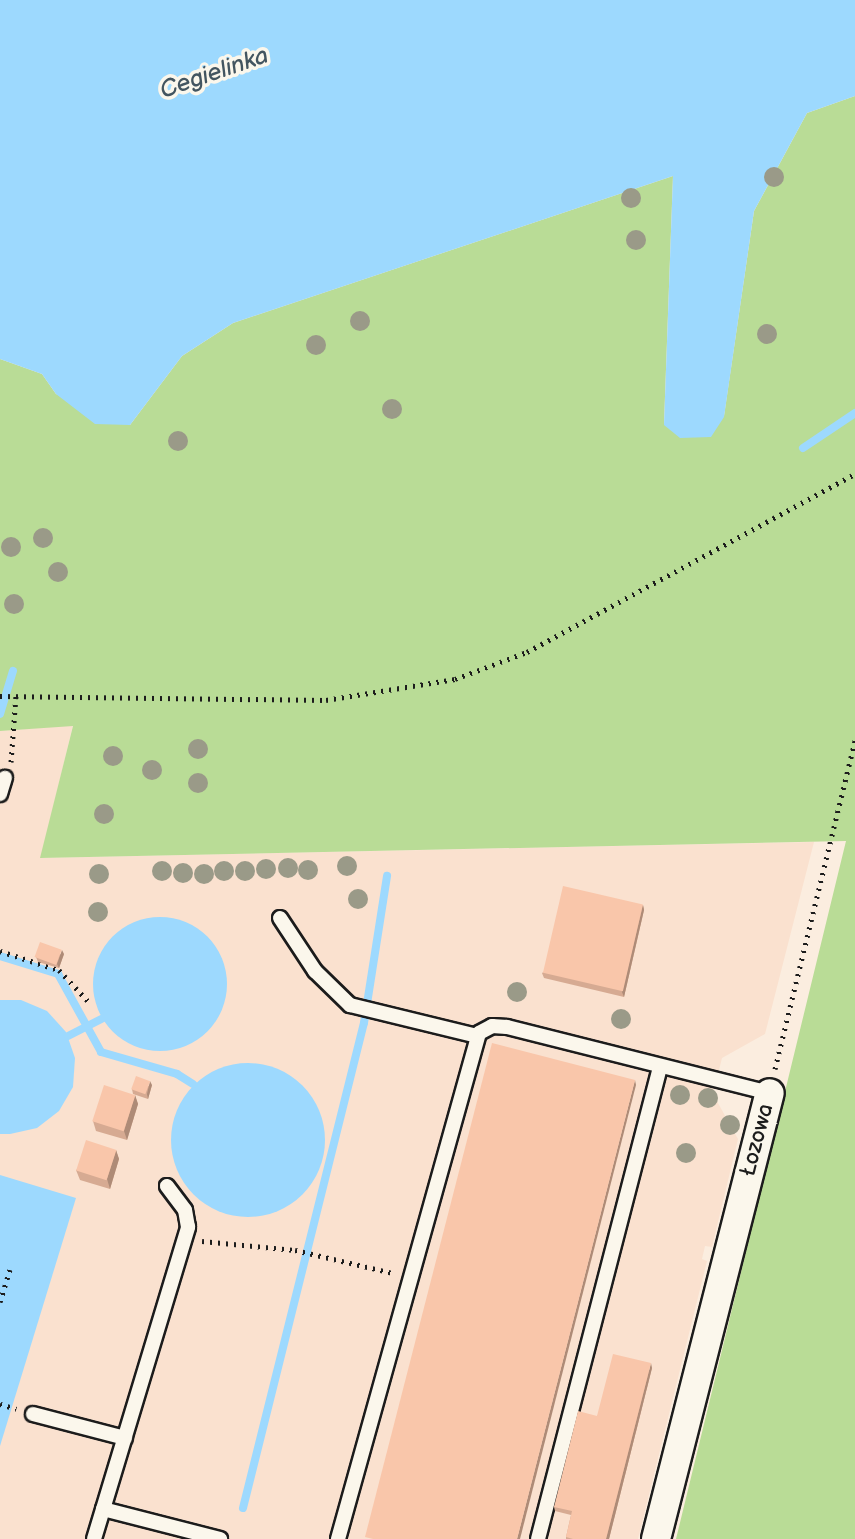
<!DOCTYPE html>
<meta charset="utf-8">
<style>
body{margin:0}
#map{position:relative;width:855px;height:1539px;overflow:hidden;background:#fbeddf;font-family:"Balsamiq Sans",sans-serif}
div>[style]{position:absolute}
.built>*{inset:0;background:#fae1cf}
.green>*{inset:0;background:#b9dc96}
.water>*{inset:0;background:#9dd9fe}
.round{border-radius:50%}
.stream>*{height:8px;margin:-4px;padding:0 4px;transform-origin:4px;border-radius:4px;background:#9dd9fe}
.path>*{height:5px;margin-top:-2.5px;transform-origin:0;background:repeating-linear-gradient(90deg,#1c1c1c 0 2px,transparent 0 8px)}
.roads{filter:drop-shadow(2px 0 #1c1c1c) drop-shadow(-2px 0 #1c1c1c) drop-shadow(0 2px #1c1c1c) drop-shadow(0 -2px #1c1c1c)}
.lane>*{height:14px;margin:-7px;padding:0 7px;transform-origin:7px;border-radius:7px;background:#fbf7ec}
.street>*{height:28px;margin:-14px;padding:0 14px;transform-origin:14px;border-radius:14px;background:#fbf7ec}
.trees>*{width:20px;height:20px;margin:-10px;border-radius:50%;background:#9a9a88}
.wall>*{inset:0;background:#d6aa92}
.shaded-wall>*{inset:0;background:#ae8b77}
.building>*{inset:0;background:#f9c6aa;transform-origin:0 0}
span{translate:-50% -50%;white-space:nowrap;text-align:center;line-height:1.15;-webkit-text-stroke:7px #fbf7ec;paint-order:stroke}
.street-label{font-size:22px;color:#1c1c1c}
.water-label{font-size:24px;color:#435560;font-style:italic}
</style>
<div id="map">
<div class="built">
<i style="clip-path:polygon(73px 725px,41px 858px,814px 842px,765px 1034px,722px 1058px,713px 1094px,738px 1139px,712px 1247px,705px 1246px,702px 1259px,707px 1261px,638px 1539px,0 1539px,0 731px)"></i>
</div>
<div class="green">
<i style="clip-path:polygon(855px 96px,855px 1539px,676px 1539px,846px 841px,40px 858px,73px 726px,0 731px,0 359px,42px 374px,56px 394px,130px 425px,182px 356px,233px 323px,673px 176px,664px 424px,724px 416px,754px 211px,807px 113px)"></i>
</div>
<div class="water">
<i style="clip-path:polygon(0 0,855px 0,855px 96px,807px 113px,754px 211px,724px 417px,711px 437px,680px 438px,664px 425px,673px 176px,233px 323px,182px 356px,130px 425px,95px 424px,56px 394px,42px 374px,0 359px)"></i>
<i class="round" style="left:93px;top:917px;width:134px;height:134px"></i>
<i style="clip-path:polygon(0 1000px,21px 1000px,47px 1011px,66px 1032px,75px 1058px,73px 1087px,59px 1111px,37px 1128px,10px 1134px,0 1134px)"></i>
<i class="round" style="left:171px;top:1063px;width:154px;height:154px"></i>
<i style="clip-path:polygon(0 1175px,76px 1198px,0 1446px)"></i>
</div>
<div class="stream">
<i style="left:803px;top:448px;width:63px;rotate:-33.9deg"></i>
<i style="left:0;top:714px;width:45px;rotate:-73.2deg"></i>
<i style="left:0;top:956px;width:61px;rotate:17.2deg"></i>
<i style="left:58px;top:974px;width:89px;rotate:61.1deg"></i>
<i style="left:101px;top:1052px;width:79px;rotate:16.1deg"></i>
<i style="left:177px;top:1074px;width:19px;rotate:32deg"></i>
<i style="left:68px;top:1036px;width:38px;rotate:-27deg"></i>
<i style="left:243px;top:1508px;width:500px;rotate:-76deg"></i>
<i style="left:364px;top:1023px;width:149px;rotate:-81.1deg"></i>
</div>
<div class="path">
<i style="left:0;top:696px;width:326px;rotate:0.7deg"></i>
<i style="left:326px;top:700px;width:131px;rotate:-9.2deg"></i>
<i style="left:455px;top:679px;width:77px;rotate:-20.6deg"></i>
<i style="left:527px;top:652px;width:373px;rotate:-28.5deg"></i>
<i style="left:11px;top:762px;width:66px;rotate:-85.7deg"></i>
<i style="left:0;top:951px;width:62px;rotate:17.9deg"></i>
<i style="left:59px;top:970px;width:42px;rotate:46.9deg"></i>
<i style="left:775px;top:1069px;width:339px;rotate:-76.3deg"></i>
<i style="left:202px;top:1241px;width:93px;rotate:5.5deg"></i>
<i style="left:295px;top:1250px;width:101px;rotate:13.2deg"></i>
<i style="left:0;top:1302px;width:34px;rotate:-73deg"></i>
<i style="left:0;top:1404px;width:17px;rotate:17deg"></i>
</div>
<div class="roads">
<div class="lane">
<i style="left:0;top:794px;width:17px;rotate:-73deg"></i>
<i style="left:280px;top:918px;width:64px;rotate:56.6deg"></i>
<i style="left:315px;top:971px;width:49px;rotate:44.2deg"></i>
<i style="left:350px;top:1005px;width:131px;rotate:13.7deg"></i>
<i style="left:33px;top:1414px;width:95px;rotate:14.6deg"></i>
<i style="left:103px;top:1509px;width:121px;rotate:14.4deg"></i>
<i style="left:94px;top:1539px;width:326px;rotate:-73.2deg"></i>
<i style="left:188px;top:1227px;width:17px;rotate:-100deg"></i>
<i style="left:185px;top:1210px;width:30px;rotate:-127deg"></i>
<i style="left:338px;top:1539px;width:525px;rotate:-74.43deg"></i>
<i style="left:479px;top:1033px;width:15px;rotate:-28deg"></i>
<i style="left:492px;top:1026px;width:15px;rotate:4deg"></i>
<i style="left:507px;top:1027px;width:271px;rotate:14.1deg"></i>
<i style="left:538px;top:1539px;width:488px;rotate:-75.5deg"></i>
</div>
<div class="street">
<i style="left:656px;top:1539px;width:460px;rotate:-75.7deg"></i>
</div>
</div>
<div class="trees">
<i style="left:774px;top:177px"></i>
<i style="left:631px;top:198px"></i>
<i style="left:636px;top:240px"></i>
<i style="left:360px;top:321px"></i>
<i style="left:767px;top:334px"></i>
<i style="left:316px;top:345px"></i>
<i style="left:392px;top:409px"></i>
<i style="left:178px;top:441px"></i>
<i style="left:43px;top:538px"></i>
<i style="left:11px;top:547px"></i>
<i style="left:58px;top:572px"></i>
<i style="left:14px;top:604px"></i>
<i style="left:198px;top:749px"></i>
<i style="left:113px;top:756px"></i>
<i style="left:152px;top:770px"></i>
<i style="left:198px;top:783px"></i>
<i style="left:104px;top:814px"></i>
<i style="left:347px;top:866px"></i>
<i style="left:288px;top:868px"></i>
<i style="left:266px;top:869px"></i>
<i style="left:308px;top:870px"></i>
<i style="left:162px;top:871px"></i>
<i style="left:224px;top:871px"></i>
<i style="left:245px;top:871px"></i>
<i style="left:183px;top:873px"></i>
<i style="left:99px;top:874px"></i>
<i style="left:204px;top:874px"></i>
<i style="left:358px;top:899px"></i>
<i style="left:98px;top:912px"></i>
<i style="left:517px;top:992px"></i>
<i style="left:621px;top:1019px"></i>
<i style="left:680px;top:1095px"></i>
<i style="left:708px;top:1098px"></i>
<i style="left:730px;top:1125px"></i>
<i style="left:686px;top:1153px"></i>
</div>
<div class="wall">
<i style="clip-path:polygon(643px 905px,644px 910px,624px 997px,544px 978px,542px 973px)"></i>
<i style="clip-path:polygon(64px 954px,59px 968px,38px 962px,36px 957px)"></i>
<i style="clip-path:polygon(152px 1085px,148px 1099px,133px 1094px,132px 1089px)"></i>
<i style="clip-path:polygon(135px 1095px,138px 1104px,127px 1140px,96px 1131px,93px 1121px)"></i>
<i style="clip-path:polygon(116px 1150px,119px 1159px,110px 1189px,80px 1180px,76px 1170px)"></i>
<i style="clip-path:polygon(652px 1368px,609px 1539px,566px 1539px,566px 1537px,571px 1515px,555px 1511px,554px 1507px,597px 1416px)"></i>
</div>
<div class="shaded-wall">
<i style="clip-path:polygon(643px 905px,644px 910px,624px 997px,622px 992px)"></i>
<i style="clip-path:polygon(62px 950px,64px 954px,59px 968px,57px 964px)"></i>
<i style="clip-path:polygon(635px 1080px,636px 1085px,520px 1539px,517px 1539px)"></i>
<i style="clip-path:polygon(150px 1081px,152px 1085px,148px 1099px,147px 1094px)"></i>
<i style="clip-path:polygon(135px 1095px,138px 1104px,127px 1140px,124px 1131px)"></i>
<i style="clip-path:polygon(116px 1150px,119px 1159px,110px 1189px,107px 1179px)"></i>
<i style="clip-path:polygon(651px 1363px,652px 1368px,609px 1539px,606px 1539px)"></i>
</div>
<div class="building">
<i style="left:563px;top:886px;width:82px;height:89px;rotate:13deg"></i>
<i style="left:40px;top:942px;width:23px;height:16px;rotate:20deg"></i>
<i style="clip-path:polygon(492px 1043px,635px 1080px,517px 1539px,373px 1539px,365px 1537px)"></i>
<i style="left:136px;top:1076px;width:15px;height:14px;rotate:20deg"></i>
<i style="left:104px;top:1085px;width:33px;height:38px;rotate:18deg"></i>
<i style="left:86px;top:1140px;width:32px;height:32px;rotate:18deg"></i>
<i style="clip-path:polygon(613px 1354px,651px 1363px,606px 1539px,573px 1539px,566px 1537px,572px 1511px,554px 1507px,578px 1411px,597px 1416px)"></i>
</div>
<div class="street-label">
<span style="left:757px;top:1140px;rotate:-75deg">Łozowa</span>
</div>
<div class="water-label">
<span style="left:214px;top:73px;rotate:-19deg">Cegielinka</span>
</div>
</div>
